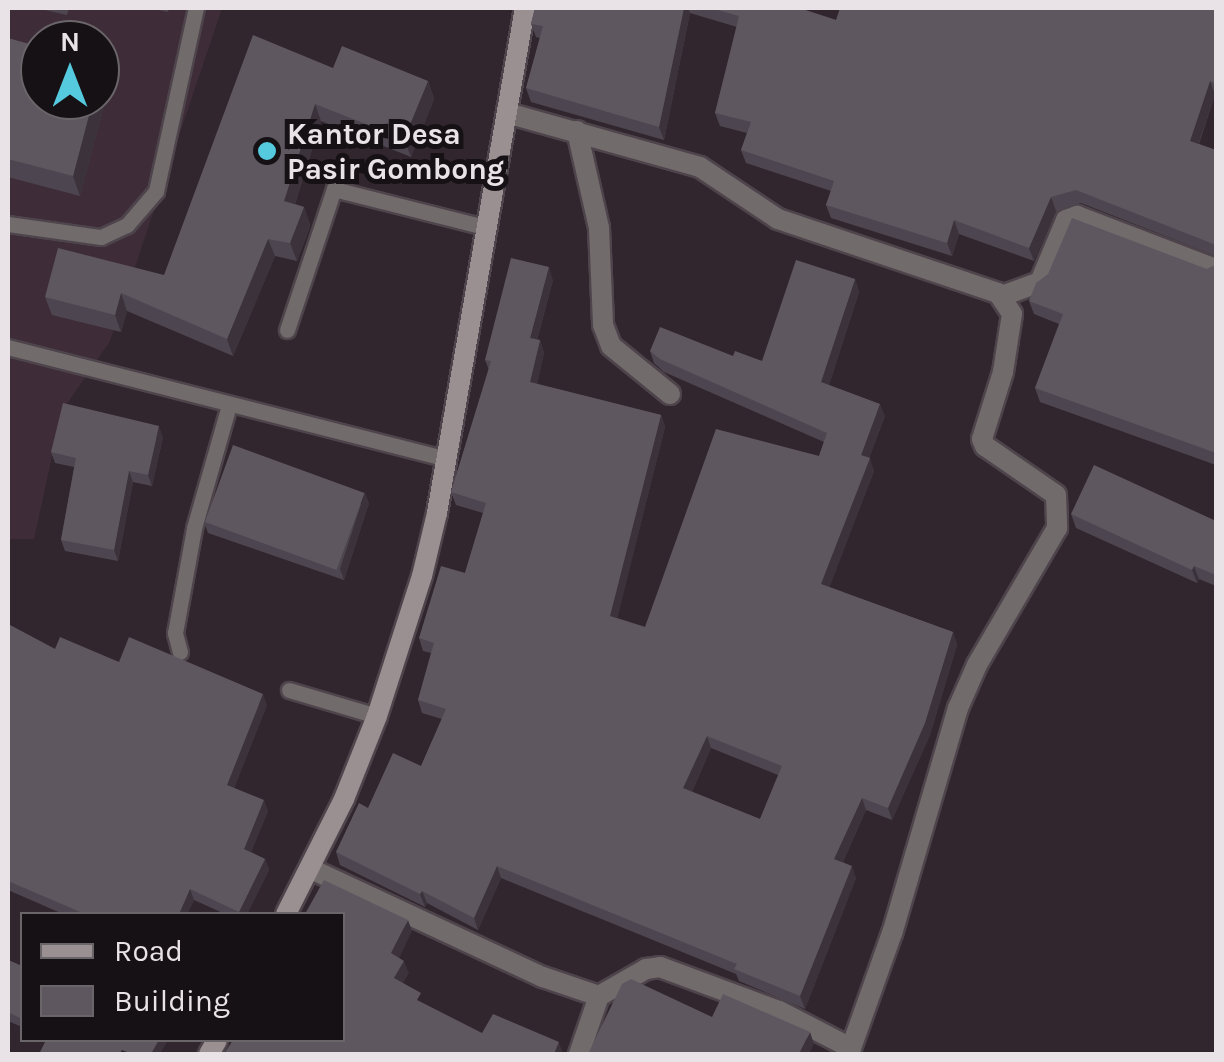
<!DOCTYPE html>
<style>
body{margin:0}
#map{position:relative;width:1224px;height:1062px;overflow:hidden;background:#31262d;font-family:Karla,sans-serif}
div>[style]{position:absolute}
.built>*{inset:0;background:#3e2d38}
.roads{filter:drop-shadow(2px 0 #4e444b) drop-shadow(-2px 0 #4e444b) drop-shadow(0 2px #4e444b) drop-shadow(0 -2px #4e444b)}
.service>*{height:15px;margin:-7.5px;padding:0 7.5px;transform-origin:7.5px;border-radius:7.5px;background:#726b6c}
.minor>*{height:20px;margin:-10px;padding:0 10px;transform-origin:10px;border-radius:10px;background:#726b6c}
.secondary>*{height:20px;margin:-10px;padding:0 10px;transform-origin:10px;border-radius:10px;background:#9b9091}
.wall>*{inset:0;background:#4d4650}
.shaded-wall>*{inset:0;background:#3b323b}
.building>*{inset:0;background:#5e5760;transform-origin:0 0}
.dots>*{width:28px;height:28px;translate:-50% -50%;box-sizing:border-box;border:5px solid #161114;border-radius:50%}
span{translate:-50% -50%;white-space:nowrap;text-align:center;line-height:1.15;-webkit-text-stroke:10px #161114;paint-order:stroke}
.poi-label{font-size:30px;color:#e9e2e6;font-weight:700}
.left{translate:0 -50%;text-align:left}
.frame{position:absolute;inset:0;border:10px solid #e9e2e6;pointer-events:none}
.legend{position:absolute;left:20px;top:912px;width:325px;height:130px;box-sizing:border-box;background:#161114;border:2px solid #6a6568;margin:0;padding:12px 18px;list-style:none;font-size:30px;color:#e9e2e6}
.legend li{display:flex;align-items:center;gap:20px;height:50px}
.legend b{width:50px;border:2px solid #6a6568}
.north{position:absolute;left:20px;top:20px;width:100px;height:100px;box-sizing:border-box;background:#161114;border:2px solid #6a6568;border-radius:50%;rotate:0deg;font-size:28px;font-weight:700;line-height:40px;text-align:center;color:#e9e2e6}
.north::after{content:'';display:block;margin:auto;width:35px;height:45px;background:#55cade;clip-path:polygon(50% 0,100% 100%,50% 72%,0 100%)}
</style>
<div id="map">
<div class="built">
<i style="clip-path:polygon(evenodd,8px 8px,222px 8px,110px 341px,62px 411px,34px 539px,8px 539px,8px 8px,40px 40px,100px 40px,100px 100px,40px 100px,40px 40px)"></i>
</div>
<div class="roads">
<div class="service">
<i style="left:8px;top:224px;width:94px;rotate:8deg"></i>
<i style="left:101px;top:237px;width:29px;rotate:-25deg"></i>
<i style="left:127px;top:225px;width:45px;rotate:-49.5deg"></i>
<i style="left:156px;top:191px;width:187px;rotate:-77.7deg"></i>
<i style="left:287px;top:330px;width:149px;rotate:-71.6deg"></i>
<i style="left:334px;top:189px;width:159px;rotate:14.2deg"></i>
<i style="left:8px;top:347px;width:452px;rotate:14.3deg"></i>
<i style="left:180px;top:652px;width:20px;rotate:-105deg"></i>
<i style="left:175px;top:633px;width:107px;rotate:-79.7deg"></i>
<i style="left:194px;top:528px;width:128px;rotate:-74.1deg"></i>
<i style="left:289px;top:690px;width:92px;rotate:16.5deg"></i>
</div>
<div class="minor">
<i style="left:507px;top:113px;width:200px;rotate:15.6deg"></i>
<i style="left:700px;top:167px;width:94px;rotate:33.7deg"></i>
<i style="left:778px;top:219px;width:232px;rotate:18.6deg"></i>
<i style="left:998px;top:293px;width:25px;rotate:56deg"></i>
<i style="left:1012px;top:314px;width:59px;rotate:98.8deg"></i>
<i style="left:1003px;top:372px;width:70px;rotate:107.4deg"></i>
<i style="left:982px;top:439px;width:8px;rotate:67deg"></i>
<i style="left:985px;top:446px;width:86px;rotate:34.6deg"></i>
<i style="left:1056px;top:495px;width:33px;rotate:88deg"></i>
<i style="left:1057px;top:528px;width:159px;rotate:120.3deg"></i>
<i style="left:977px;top:665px;width:47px;rotate:113.8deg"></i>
<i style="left:958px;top:708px;width:234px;rotate:106.3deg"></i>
<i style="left:892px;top:933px;width:128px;rotate:109.6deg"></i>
<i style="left:577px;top:131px;width:99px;rotate:77.2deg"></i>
<i style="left:599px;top:228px;width:97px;rotate:87.6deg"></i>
<i style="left:603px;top:325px;width:22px;rotate:69deg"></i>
<i style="left:611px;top:346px;width:76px;rotate:39.1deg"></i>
<i style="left:1002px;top:296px;width:40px;rotate:-20.2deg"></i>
<i style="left:1040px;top:282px;width:67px;rotate:-67.2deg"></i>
<i style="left:1066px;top:220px;width:12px;rotate:-20deg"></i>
<i style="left:1077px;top:216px;width:149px;rotate:20.9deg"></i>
<i style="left:311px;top:869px;width:256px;rotate:25deg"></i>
<i style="left:543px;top:977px;width:59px;rotate:18.7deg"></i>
<i style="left:599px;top:996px;width:54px;rotate:-29.9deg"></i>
<i style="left:646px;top:969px;width:14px;rotate:-8deg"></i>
<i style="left:660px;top:967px;width:127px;rotate:20.3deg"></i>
<i style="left:779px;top:1011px;width:81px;rotate:27.2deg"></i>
<i style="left:579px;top:1054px;width:61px;rotate:-71deg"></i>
</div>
<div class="secondary">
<i style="left:286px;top:914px;width:129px;rotate:-63.2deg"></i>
<i style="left:344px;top:799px;width:89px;rotate:-68.3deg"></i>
<i style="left:377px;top:716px;width:147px;rotate:-72.2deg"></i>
<i style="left:422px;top:576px;width:65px;rotate:-76.6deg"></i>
<i style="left:437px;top:513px;width:513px;rotate:-80.12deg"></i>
<i style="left:209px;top:1054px;width:16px;rotate:-60deg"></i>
</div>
</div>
<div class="wall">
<i style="clip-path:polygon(36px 8px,69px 8px,67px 15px)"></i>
<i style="clip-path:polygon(149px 8px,169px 8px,168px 12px)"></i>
<i style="clip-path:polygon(535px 8px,799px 8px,836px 20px,1216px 8px,1216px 95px,1215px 95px,1199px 144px,1216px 150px,1216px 256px,1081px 203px,1056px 211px,1034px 261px,959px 234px,952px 256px,831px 218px,826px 205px,831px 191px,746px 163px,741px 150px,747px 133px,720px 126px,715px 113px,737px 27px,690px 13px,664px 140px,531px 102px,526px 88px,540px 38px,536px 37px,531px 24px)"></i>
<i style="clip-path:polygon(8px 38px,110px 83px,80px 196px,8px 177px)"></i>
<i style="clip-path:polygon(333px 68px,428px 81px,434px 99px,411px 157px,321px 121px,295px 204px,304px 207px,310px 225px,309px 229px,297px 261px,275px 256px,233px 356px,127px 311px,121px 332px,52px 315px,45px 297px,164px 275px)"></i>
<i style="clip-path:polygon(1216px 265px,1216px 465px,1040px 402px,1035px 388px,1059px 324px,1034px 314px,1029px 301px,1207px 269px)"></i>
<i style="clip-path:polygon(evenodd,855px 279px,859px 292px,829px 385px,885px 416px,869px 458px,874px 471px,829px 587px,953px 632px,957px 645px,930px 735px,892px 820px,866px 810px,843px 862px,856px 878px,805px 1009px,739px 981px,736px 974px,501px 878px,478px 930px,427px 903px,425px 907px,340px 865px,336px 852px,368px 808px,421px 766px,442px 719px,422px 713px,418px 700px,431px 653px,423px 651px,419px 638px,465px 573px,483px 513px,456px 505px,451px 492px,489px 370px,485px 360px,553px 280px,537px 340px,540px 340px,544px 353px,537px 384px,661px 415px,665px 427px,617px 618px,645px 627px,819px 456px,824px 442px,664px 372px,654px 363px,650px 351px,733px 356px,762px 361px,855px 279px,711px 748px,778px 775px,760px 819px,692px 792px,711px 748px)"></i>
<i style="clip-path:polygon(163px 437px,152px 486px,133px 482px,118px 561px,65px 551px,61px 540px,74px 467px,55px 463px,51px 452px)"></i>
<i style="clip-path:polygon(369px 503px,344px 580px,208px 533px,204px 522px)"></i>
<i style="clip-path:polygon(1071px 514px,1216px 521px,1216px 586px,1199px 579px,1197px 583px,1076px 528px)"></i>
<i style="clip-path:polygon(8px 624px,55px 649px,119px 662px,267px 705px,234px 788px,268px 811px,251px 852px,265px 859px,269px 870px,247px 914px,225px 914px,194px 900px,187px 914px,63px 914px,8px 890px)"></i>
<i style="clip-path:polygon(8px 960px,22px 966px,22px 1027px,8px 1021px)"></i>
</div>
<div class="shaded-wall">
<i style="clip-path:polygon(684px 8px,688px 8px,690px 13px,664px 140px,659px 127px)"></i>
<i style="clip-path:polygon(102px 63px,110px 83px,80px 196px,73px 176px,93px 100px,100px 100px,100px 72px)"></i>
<i style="clip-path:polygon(428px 81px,434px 99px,411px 157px,404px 139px)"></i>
<i style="clip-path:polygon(1210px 81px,1215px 95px,1195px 154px,1190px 141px)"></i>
<i style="clip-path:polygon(315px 104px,321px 121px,290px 219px,284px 201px)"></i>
<i style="clip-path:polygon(1051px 197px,1056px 211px,1034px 261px,1029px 248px)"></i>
<i style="clip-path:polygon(304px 207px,310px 225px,297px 261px,290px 243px)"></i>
<i style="clip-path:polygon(954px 220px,959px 234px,952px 256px,947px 243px)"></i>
<i style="clip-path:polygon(268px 239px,275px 256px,233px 356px,227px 339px)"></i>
<i style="clip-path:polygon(549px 267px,553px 280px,534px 350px,530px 338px)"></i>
<i style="clip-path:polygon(855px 279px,859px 292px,826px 395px,821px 382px)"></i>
<i style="clip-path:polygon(121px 293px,127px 311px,121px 332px,115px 315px)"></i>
<i style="clip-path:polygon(540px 340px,544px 353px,535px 395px,530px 382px)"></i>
<i style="clip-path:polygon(880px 404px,885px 416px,866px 468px,870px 458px,874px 471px,826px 597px,821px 584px,861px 455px)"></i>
<i style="clip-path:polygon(661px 415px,665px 427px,615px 628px,610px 616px)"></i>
<i style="clip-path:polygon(159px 426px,163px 437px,152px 486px,148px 475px)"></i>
<i style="clip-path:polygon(129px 471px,133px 482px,118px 561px,114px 550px)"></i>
<i style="clip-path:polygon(365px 492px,369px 503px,344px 580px,340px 569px)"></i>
<i style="clip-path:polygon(1194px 566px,1199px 579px,1197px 583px,1192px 570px)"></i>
<i style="clip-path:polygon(953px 632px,957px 645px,930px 735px,892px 820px,888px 808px)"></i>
<i style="clip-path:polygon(263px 694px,267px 705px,231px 796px,227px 785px)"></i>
<i style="clip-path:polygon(707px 736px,711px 748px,688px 801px,683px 788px)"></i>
<i style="clip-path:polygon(862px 798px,866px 810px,839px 871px,834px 859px)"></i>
<i style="clip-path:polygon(264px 800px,268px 811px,248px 860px,244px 849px)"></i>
<i style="clip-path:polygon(265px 859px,269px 870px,247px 914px,240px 914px,239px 912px)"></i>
<i style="clip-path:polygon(497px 866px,501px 878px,478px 930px,474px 918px)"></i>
<i style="clip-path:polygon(852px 866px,856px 878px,805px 1009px,800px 996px)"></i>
<i style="clip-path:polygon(190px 889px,194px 900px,187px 914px,179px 914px)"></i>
<i style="clip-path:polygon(422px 891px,427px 903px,425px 907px,420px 894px)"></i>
<i style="clip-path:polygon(408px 920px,412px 931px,396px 965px,391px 953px)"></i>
<i style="clip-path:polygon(404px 961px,409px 973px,399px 990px,394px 978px)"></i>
<i style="clip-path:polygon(810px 1032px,814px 1044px,809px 1054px,799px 1054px)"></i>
<i style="clip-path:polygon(159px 1040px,168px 1040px,160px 1054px,151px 1054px)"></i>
<i style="clip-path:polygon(559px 1042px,563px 1054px,554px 1054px)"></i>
</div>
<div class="building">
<i style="clip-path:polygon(535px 8px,684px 8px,659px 127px,526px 88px,543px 26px,531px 24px)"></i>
<i style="clip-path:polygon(711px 8px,799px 8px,836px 20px,840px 8px,1216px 8px,1216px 84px,1210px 81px,1190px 141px,1216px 150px,1216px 245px,1076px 190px,1051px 197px,1029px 248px,954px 220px,947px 243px,826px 205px,834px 181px,741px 150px,751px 122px,715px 113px,739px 16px)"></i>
<i style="clip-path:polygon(253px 35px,333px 68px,342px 46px,428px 81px,404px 139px,315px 104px,284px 201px,304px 207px,302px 212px,290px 243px,268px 239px,227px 339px,121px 293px,115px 315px,45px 297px,58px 248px,164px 275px)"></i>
<i style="clip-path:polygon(8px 38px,40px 47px,40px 100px,93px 100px,73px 176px,8px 159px)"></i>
<i style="clip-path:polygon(1072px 218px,1207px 269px,1216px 265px,1216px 453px,1035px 388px,1063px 314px,1029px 301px,1036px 283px,1048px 274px)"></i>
<i style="clip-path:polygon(evenodd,511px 258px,549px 267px,530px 338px,540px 340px,530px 382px,661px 415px,610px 616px,645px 627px,716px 429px,819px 456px,827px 433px,660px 359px,650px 351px,660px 327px,733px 356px,735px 351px,762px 361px,796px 260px,855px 279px,821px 382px,880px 404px,861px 455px,870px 458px,821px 584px,953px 632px,925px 723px,888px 808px,862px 798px,834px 859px,852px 866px,800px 996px,734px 969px,737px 964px,497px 866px,474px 918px,422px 891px,420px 894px,336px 852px,359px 803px,368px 808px,393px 753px,421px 766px,446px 709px,418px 700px,434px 643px,419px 638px,441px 566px,465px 573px,486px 503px,451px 492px,491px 361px,485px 360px,511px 258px,707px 736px,782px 766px,760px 819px,683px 788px,707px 736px)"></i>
<i style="clip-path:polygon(63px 403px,159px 426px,148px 475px,129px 471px,114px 550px,61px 540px,76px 458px,51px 452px)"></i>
<i style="left:233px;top:445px;width:140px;height:82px;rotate:20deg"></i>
<i style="clip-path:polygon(1094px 465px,1216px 521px,1216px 575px,1194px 566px,1192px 570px,1071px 514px)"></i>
<i style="clip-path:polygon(8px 624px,55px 649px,60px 637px,119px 662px,129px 637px,263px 694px,227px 785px,264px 800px,244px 849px,265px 859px,239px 912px,190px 889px,179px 914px,85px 914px,8px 881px)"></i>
<i style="clip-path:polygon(324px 880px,408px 920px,391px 953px,404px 961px,394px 978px,421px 993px,417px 1000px,482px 1033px,493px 1014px,559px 1042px,554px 1054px,224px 1054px,233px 1040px,342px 1040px,342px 914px,305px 914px)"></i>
<i style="clip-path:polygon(8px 960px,22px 966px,22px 1019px,8px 1012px)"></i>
<i style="clip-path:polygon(631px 979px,712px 1017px,723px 994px,810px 1032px,799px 1054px,588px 1054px,622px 984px)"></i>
<i style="clip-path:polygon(46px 1040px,159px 1040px,151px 1054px,132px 1054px,122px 1050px,119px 1054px,39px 1054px)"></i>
</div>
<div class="dots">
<i style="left:267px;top:151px;background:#55cade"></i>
</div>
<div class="poi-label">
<span class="left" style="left:287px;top:151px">Kantor Desa<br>Pasir Gombong</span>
</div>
<div class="frame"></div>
<ul class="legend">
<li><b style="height:12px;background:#9b9091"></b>Road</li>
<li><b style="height:28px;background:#5e5760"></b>Building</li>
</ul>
<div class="north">N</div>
</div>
